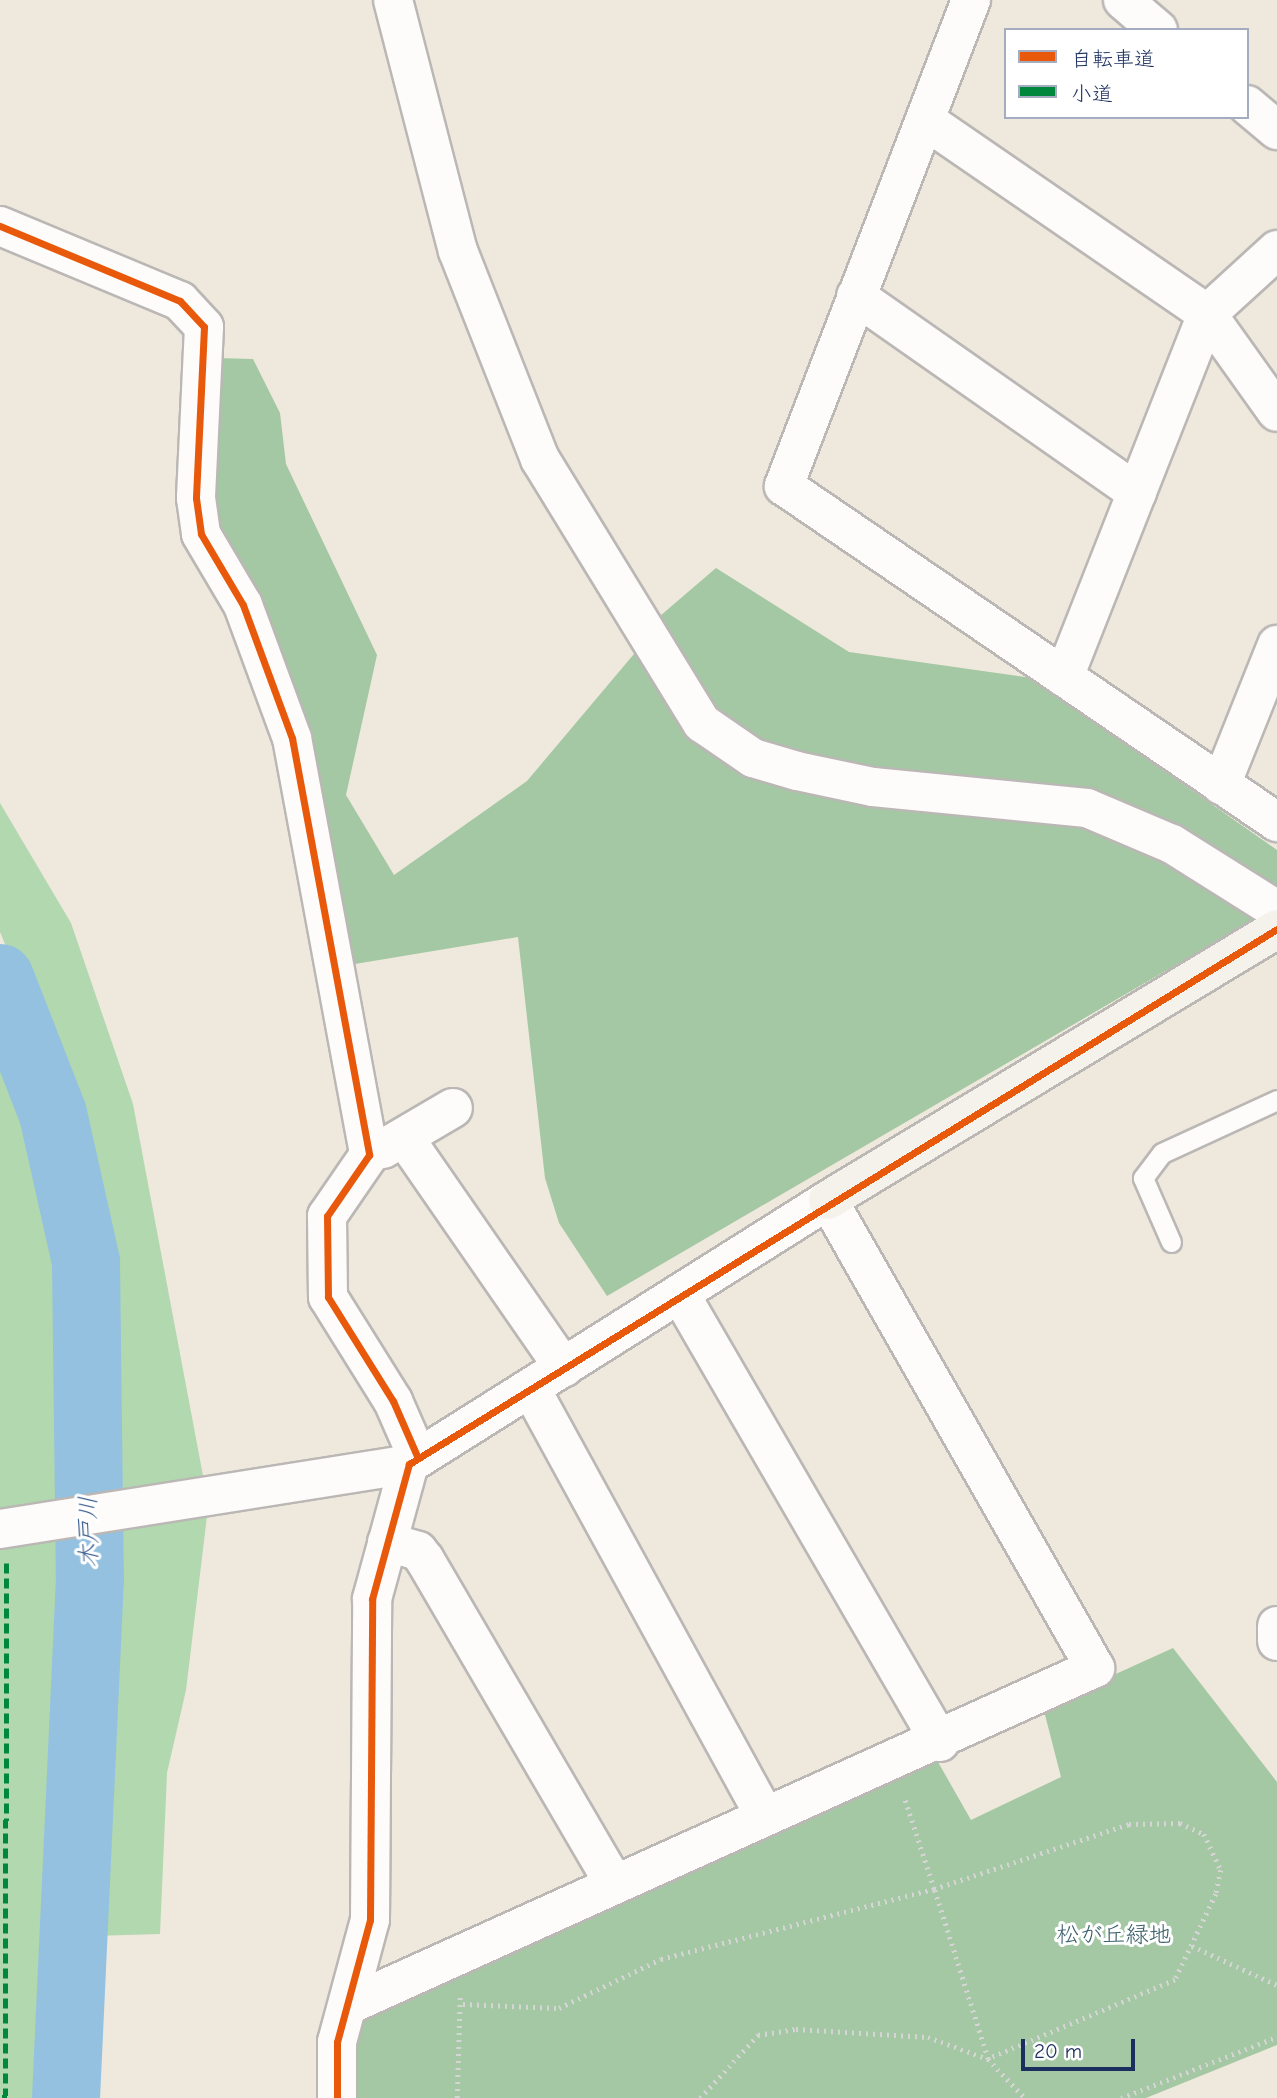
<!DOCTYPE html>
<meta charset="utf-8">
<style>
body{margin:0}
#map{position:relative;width:1277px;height:2098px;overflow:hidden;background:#efe8dd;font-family:"Comic Neue","Klee One",sans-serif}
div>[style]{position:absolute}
.green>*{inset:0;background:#b1d8ae;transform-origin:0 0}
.forest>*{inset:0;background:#a4c8a3}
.river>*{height:68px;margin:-34px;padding:0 34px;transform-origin:34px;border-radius:34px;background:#94c1e0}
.path>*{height:4.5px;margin-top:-2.25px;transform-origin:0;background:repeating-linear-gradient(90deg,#d6d5d5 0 2px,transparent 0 7px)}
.roads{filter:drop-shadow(2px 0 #bab7b5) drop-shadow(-2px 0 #bab7b5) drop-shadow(0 2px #bab7b5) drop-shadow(0 -2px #bab7b5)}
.lane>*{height:19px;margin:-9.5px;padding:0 9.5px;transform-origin:9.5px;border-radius:9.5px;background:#fdfcfa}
.street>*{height:38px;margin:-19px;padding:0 19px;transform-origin:19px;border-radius:19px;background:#fdfcfa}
.secondary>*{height:38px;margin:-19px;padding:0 19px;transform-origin:19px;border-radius:19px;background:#f5f1eb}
.quiet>*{height:5px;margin-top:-2.5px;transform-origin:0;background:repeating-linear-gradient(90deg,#00873e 0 10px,transparent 0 15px)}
.cycleway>*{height:7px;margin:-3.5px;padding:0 3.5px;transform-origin:3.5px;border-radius:3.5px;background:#e8590c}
span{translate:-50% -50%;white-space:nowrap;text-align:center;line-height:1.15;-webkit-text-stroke:6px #fff;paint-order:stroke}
.park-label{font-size:23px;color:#395e6a}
.water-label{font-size:24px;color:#385c8c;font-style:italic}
.legend{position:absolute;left:1004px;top:28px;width:245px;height:91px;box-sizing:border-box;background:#fff;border:2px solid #a4acbf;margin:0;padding:9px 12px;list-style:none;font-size:21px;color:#1b2f5e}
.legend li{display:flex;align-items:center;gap:14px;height:35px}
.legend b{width:35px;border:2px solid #a4acbf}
.scale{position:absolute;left:1021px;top:2039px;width:114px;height:32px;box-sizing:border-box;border:4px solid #1b2f5e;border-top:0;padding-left:9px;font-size:21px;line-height:24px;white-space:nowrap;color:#1b2f5e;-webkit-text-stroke:5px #fff;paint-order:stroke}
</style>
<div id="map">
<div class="green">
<i style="clip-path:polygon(0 803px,71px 923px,133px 1104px,204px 1481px,115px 1489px,111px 1297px,82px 1130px,0 932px)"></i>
<i style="clip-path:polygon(0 1023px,29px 1088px,65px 1246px,75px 1505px,0 1524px)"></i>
<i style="clip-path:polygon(208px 1508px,186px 1690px,167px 1773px,160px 1934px,92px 1936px,110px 1640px,109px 1530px)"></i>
<i style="left:58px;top:1536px;width:562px;height:58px;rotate:90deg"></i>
</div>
<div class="forest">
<i style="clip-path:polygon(216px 358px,253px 359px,280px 413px,286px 464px,377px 655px,346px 795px,394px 875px,527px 781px,639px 648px,653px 622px,716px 568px,849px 652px,1032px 678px,1277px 850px,1277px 906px,607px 1296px,559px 1223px,545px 1178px,518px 937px,355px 964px,303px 732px,204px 494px)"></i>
<i style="clip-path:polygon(1173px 1648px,1277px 1782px,1277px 2045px,1146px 2098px,349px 2098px,348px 2063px,361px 2016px,938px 1762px,971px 1820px,1061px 1777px,1043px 1707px)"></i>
</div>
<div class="river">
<i style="left:0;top:978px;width:146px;rotate:68.7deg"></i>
<i style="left:53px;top:1114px;width:152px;rotate:77.4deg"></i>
<i style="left:86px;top:1262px;width:316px;rotate:89.3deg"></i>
<i style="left:90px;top:1578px;width:521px;rotate:92.64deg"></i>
</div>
<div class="path">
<i style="left:1192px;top:1946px;width:94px;rotate:24.6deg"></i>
<i style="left:463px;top:2004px;width:96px;rotate:2.4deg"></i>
<i style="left:559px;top:2008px;width:113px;rotate:-25.7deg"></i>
<i style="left:661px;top:1959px;width:282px;rotate:-14.4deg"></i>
<i style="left:934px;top:1889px;width:206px;rotate:-18.4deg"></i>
<i style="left:1129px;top:1824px;width:51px;rotate:-1.1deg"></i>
<i style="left:1180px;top:1823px;width:26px;rotate:25deg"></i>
<i style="left:1204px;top:1834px;width:40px;rotate:65deg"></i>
<i style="left:1221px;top:1870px;width:25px;rotate:102deg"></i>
<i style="left:1216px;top:1894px;width:95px;rotate:115.5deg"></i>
<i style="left:1175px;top:1980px;width:203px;rotate:157.1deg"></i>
<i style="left:988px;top:2059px;width:178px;rotate:-107.6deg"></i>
<i style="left:934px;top:1889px;width:97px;rotate:-108.1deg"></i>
<i style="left:457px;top:2098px;width:103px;rotate:-88.3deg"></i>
<i style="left:700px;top:2098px;width:86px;rotate:-47.4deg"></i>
<i style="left:758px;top:2035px;width:38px;rotate:-9deg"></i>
<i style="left:796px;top:2029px;width:132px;rotate:3.5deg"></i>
<i style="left:928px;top:2037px;width:64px;rotate:20.1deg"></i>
<i style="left:988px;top:2059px;width:54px;rotate:46.5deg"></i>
<i style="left:1121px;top:2098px;width:168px;rotate:-21.4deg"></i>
</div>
<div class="roads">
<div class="lane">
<i style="left:1171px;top:1242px;width:70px;rotate:-113.6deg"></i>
<i style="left:1143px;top:1178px;width:31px;rotate:-53deg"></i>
<i style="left:1162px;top:1153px;width:127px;rotate:-24.7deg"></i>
</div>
<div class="street">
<i style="left:393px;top:0;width:259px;rotate:75.5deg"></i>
<i style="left:458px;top:251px;width:224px;rotate:68.5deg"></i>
<i style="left:540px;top:459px;width:310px;rotate:58.5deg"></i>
<i style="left:702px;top:723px;width:62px;rotate:34.5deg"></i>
<i style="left:753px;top:758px;width:46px;rotate:16.5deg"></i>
<i style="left:797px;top:771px;width:78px;rotate:11.9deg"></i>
<i style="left:873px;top:787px;width:215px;rotate:5.6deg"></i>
<i style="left:1087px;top:808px;width:92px;rotate:23deg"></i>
<i style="left:1172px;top:844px;width:124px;rotate:32.2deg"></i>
<i style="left:971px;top:0;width:521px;rotate:111.05deg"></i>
<i style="left:784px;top:486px;width:597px;rotate:34.28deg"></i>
<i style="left:1123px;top:0;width:46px;rotate:40.6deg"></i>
<i style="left:1247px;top:105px;width:39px;rotate:40deg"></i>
<i style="left:925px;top:120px;width:342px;rotate:34.5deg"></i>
<i style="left:1207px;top:314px;width:120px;rotate:54.5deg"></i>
<i style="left:0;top:226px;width:195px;rotate:22.6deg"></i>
<i style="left:180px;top:301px;width:35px;rotate:47deg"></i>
<i style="left:204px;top:327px;width:171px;rotate:92.7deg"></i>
<i style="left:196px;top:498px;width:36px;rotate:82deg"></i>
<i style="left:201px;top:534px;width:82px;rotate:59.4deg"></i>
<i style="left:243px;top:605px;width:142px;rotate:69.8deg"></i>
<i style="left:292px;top:738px;width:424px;rotate:79.5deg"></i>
<i style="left:369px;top:1155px;width:74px;rotate:124.5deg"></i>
<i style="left:327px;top:1216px;width:81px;rotate:89.3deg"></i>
<i style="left:328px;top:1297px;width:123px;rotate:58deg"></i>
<i style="left:393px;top:1401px;width:60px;rotate:66.4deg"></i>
<i style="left:856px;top:296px;width:343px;rotate:35deg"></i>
<i style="left:1064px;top:677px;width:390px;rotate:-68.5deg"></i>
<i style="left:1207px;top:314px;width:95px;rotate:-42.4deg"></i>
<i style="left:1221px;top:785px;width:151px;rotate:-68.2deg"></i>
<i style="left:406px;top:1140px;width:277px;rotate:55.3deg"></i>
<i style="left:383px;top:1149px;width:81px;rotate:-30.4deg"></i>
<i style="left:680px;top:1294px;width:518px;rotate:59.87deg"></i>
<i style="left:531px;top:1389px;width:485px;rotate:61.3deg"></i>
<i style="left:0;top:1529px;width:414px;rotate:-9deg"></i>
<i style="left:387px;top:1542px;width:32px;rotate:16deg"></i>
<i style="left:418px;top:1551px;width:11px;rotate:52deg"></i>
<i style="left:425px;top:1560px;width:374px;rotate:59.7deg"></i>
<i style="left:1277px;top:1626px;width:15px;rotate:90deg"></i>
<i style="left:337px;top:2098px;width:56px;rotate:-90deg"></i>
<i style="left:337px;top:2042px;width:126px;rotate:-74.9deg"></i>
<i style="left:370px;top:1920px;width:321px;rotate:-89.6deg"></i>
<i style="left:372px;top:1599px;width:140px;rotate:-74.7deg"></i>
<i style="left:409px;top:1464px;width:495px;rotate:-32.2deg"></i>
<i style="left:828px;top:1200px;width:539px;rotate:60.29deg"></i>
<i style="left:1095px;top:1668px;width:814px;rotate:155.7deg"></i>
</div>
<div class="secondary">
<i style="left:828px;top:1200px;width:524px;rotate:-31.11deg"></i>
</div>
</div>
<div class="quiet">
<i style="left:5px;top:2098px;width:536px;rotate:-89.79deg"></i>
</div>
<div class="cycleway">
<i style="left:0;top:226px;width:195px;rotate:22.6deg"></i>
<i style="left:180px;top:301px;width:35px;rotate:47deg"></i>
<i style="left:204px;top:327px;width:171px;rotate:92.7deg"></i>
<i style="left:196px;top:498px;width:36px;rotate:82deg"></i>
<i style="left:201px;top:534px;width:82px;rotate:59.4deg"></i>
<i style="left:243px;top:605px;width:142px;rotate:69.8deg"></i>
<i style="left:292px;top:738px;width:424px;rotate:79.5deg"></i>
<i style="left:369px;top:1155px;width:74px;rotate:124.5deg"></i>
<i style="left:327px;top:1216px;width:81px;rotate:89.3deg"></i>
<i style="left:328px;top:1297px;width:123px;rotate:58deg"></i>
<i style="left:393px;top:1401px;width:60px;rotate:66.4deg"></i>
<i style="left:337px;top:2098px;width:56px;rotate:-90deg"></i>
<i style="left:337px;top:2042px;width:126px;rotate:-74.9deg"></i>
<i style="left:370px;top:1920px;width:321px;rotate:-89.6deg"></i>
<i style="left:372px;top:1599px;width:140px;rotate:-74.7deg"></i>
<i style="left:409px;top:1464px;width:1020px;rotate:-31.65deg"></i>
</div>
<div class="park-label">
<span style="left:1114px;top:1935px">松が丘緑地</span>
</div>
<div class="water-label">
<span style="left:89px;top:1532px;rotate:-91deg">木戸川</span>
</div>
<ul class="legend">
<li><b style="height:9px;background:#e8590c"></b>自転車道</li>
<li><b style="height:9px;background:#00873e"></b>小道</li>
</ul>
<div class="scale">20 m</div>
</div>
